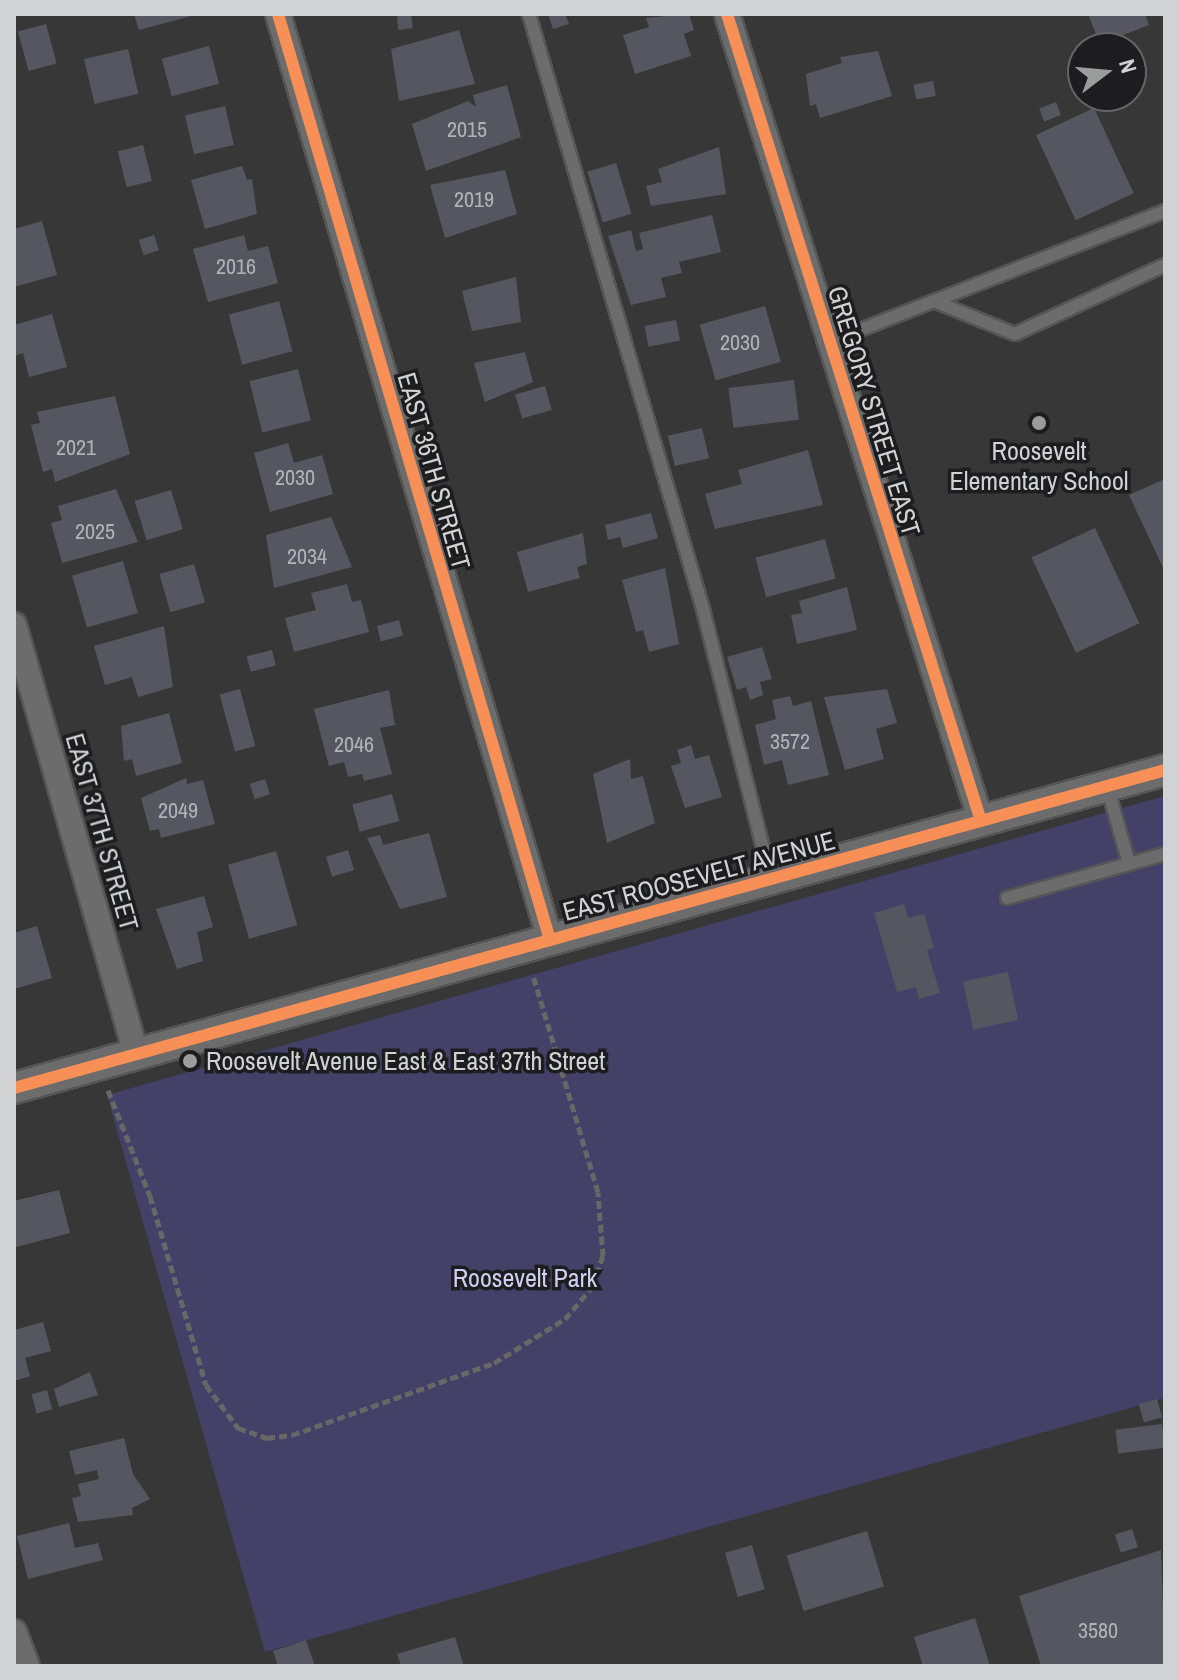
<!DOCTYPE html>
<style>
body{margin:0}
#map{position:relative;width:1179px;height:1680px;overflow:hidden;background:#373737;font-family:"Archivo Narrow",sans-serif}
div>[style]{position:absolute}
.green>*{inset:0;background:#444168}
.building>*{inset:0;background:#565661;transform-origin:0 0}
.path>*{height:5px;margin-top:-2.5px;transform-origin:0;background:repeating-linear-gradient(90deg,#676767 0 8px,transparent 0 12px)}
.roads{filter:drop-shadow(2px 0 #555556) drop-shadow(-2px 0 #555556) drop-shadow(0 2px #555556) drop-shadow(0 -2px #555556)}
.service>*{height:12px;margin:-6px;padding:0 6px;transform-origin:6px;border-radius:6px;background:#6c6c6d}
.minor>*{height:24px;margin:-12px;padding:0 12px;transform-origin:12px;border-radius:12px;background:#6c6c6d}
.tertiary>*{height:30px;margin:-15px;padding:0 15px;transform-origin:15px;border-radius:15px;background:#6c6c6d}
.cycleway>*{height:12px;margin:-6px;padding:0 6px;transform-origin:6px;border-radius:6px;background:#f78f57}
.dots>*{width:22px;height:22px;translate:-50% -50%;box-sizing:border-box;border:4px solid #1d1d1f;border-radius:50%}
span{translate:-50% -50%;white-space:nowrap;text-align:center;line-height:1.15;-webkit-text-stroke:7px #1d1d1f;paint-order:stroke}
.number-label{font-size:22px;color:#b2b3b6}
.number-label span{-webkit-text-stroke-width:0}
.street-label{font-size:26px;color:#d1d2d3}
.poi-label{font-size:26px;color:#d1d2d3}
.left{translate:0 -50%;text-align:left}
.park-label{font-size:26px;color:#cfcff2}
.frame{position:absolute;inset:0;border:16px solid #d1d2d3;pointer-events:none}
.north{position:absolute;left:1067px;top:32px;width:80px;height:80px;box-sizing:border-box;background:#1d1d1f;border:2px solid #656567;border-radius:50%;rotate:74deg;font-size:22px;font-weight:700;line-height:32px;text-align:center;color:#d1d2d3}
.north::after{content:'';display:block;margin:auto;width:28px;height:36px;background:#9b9c9c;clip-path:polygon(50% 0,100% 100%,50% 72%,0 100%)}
</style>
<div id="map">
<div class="green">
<i style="clip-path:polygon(1165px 796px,1165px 1398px,265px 1652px,107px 1095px)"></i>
</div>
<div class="building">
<i style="clip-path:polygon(134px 14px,195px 14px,195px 15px,139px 30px)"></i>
<i style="clip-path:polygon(397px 14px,411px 14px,413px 28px,398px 30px)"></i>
<i style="clip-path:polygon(548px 14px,565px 14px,569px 24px,553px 29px)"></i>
<i style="clip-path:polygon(689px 14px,694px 30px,684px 34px,691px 56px,635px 74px,623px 35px,649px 27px,646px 18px)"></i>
<i style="clip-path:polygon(1088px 14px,1145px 14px,1149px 25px,1100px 44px)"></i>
<i style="left:46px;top:24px;width:41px;height:29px;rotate:75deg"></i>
<i style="clip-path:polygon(459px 30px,475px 84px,399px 101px,391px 49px)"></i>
<i style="left:209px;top:46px;width:39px;height:49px;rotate:75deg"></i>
<i style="left:128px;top:49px;width:46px;height:45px;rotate:77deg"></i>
<i style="clip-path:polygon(878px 51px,892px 96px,820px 118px,816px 104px,810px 106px,806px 74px,842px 63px,840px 57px)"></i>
<i style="left:933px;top:81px;width:15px;height:20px;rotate:79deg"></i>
<i style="clip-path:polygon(507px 85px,521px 137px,426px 171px,412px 124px,468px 101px,476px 107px,473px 95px)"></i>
<i style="left:1056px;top:102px;width:14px;height:18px;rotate:69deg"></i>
<i style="left:225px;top:106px;width:40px;height:41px;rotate:77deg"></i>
<i style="left:1094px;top:108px;width:94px;height:64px;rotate:65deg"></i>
<i style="left:143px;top:145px;width:37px;height:26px;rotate:76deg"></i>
<i style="clip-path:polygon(719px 147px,726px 194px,651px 206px,646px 186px,662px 182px,658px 169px)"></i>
<i style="left:616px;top:163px;width:53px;height:30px;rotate:73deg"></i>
<i style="clip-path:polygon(242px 166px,247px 180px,252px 179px,257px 214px,205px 229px,191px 180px)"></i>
<i style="clip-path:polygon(505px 170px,517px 214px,445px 238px,430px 185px)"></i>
<i style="clip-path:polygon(712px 215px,721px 252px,679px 262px,682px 273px,661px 278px,666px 297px,631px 305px,608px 236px,631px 230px,636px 251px,643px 249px,639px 233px)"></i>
<i style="clip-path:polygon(42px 221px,57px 275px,14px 287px,14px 229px)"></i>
<i style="left:154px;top:235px;width:16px;height:16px;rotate:72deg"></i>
<i style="clip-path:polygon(244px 235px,248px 251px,268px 246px,278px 283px,208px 302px,193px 249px)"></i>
<i style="clip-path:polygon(516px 277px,521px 322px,472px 331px,462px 291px)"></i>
<i style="left:279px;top:301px;width:52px;height:52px;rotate:75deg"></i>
<i style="left:765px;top:306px;width:58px;height:68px;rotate:74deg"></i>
<i style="clip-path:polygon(52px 314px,67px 367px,29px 377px,23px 353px,14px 356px,14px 325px)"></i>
<i style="left:676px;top:320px;width:21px;height:32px;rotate:79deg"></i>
<i style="clip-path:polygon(525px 352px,533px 382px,485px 402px,474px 363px)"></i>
<i style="left:298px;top:369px;width:53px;height:50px;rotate:76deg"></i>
<i style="left:794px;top:380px;width:40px;height:66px;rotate:83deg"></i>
<i style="left:545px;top:386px;width:25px;height:31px;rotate:74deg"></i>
<i style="clip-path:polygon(115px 396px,130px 454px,55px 482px,52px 469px,43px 472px,31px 425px,40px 423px,37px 412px)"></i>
<i style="left:702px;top:428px;width:31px;height:35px;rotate:77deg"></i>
<i style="clip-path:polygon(288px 443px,294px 463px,322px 455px,333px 494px,270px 512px,254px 453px)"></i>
<i style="clip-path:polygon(808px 450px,823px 505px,715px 529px,705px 494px,742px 484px,738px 470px)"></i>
<i style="clip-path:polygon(1165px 479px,1165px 572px,1129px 495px)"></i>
<i style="clip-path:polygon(116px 489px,138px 542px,62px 563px,51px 523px,62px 520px,58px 506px)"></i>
<i style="left:171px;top:490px;width:41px;height:38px;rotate:73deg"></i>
<i style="clip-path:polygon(651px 513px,658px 538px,623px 548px,620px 537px,608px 540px,605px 525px)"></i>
<i style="clip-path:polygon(331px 517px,352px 567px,274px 588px,266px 535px)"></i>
<i style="left:1095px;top:528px;width:105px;height:70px;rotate:65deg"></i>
<i style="clip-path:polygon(583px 533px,587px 564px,577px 567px,580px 578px,528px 592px,517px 552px)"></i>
<i style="left:825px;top:539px;width:41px;height:72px;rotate:75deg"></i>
<i style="left:123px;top:561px;width:54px;height:53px;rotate:74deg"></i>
<i style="left:194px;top:564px;width:40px;height:36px;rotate:74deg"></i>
<i style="clip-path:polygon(665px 568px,679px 644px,649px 652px,643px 630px,636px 632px,622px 580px)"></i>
<i style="clip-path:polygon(347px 584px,352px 602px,361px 600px,369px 632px,294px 652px,285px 618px,316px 610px,311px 593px)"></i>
<i style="clip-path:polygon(847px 587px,857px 630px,797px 644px,791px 615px,802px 613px,799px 601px)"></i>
<i style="left:399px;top:620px;width:16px;height:23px;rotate:75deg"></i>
<i style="clip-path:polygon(164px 626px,173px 687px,138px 697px,132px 677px,105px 685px,94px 646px)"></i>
<i style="clip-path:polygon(762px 647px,772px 679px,760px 682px,763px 695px,750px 700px,746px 687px,737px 690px,727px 657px)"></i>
<i style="left:272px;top:650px;width:16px;height:26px;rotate:76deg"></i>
<i style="left:240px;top:689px;width:59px;height:21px;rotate:75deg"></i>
<i style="clip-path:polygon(887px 689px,897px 723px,876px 729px,884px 759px,845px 770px,824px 697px)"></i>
<i style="clip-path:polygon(389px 690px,395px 725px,380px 728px,392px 774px,364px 781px,362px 774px,348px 777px,344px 762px,329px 766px,314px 709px)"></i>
<i style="clip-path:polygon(790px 696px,793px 706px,811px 701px,829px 775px,788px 785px,782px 760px,764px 765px,755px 725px,776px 719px,772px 700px)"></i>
<i style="clip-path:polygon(169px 713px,182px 763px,136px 776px,132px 759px,124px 761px,121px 726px)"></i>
<i style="clip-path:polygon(691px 745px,695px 759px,709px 755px,722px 797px,685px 808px,671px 766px,681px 763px,677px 750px)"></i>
<i style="clip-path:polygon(630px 759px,631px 779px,643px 776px,655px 823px,607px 843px,593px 774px)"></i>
<i style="clip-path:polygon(186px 778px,187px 784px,203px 780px,215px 824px,161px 838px,159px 829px,150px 831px,141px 798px)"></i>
<i style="left:265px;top:779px;width:16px;height:16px;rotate:72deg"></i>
<i style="left:392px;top:794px;width:28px;height:41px;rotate:75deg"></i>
<i style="clip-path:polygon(429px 833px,447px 897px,400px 909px,367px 838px,380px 835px,383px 845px)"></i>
<i style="left:348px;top:850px;width:21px;height:23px;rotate:73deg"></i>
<i style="left:276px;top:851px;width:77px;height:50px;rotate:74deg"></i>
<i style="clip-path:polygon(204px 896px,213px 927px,197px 932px,203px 961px,177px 969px,156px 909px)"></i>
<i style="clip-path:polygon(904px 904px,908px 918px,924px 914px,934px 948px,927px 950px,940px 993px,919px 999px,916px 987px,897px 992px,874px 913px)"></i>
<i style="clip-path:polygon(37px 926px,52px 978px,14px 989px,14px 933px)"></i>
<i style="left:1008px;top:972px;width:49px;height:46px;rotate:78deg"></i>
<i style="clip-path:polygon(59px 1190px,70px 1233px,16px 1247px,14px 1201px)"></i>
<i style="clip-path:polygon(43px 1322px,51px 1351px,25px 1358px,30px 1376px,14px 1381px,14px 1330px)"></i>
<i style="clip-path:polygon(90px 1372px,98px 1395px,59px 1407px,54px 1389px)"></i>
<i style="left:47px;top:1390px;width:20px;height:16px;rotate:75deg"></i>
<i style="left:1157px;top:1399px;width:19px;height:19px;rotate:74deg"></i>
<i style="left:1162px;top:1424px;width:24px;height:47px;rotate:83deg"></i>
<i style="clip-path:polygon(124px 1438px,133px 1474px,150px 1499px,132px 1508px,133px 1515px,78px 1522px,72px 1498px,81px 1496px,78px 1484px,99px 1479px,97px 1470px,75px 1475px,69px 1451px)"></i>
<i style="clip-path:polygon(69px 1523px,75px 1548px,98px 1543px,103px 1560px,28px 1579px,17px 1536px)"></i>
<i style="left:1132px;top:1529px;width:19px;height:18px;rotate:72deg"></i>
<i style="left:867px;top:1531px;width:58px;height:84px;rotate:73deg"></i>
<i style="left:752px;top:1545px;width:46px;height:28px;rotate:74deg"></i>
<i style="clip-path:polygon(1161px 1550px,1165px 1666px,1041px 1666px,1019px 1596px)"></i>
<i style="clip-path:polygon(975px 1618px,990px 1666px,923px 1666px,914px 1637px)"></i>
<i style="clip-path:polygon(455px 1637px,464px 1666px,401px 1666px,397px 1654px)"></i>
<i style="clip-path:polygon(306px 1640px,315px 1666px,278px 1666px,273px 1651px)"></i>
</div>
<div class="path">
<i style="left:108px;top:1090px;width:114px;rotate:68.4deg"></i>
<i style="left:150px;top:1196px;width:197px;rotate:73.5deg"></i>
<i style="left:206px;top:1385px;width:54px;rotate:53.3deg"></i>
<i style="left:238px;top:1428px;width:31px;rotate:19deg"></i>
<i style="left:267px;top:1438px;width:25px;rotate:-7deg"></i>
<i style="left:292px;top:1435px;width:214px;rotate:-19.6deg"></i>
<i style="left:494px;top:1363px;width:84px;rotate:-31.8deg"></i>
<i style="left:565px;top:1319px;width:43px;rotate:-49.7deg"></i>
<i style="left:593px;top:1286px;width:32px;rotate:-72deg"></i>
<i style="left:603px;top:1256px;width:64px;rotate:-94.5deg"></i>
<i style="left:598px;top:1192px;width:227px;rotate:-106.7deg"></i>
</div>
<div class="roads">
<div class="service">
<i style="left:529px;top:14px;width:620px;rotate:73.7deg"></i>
<i style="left:703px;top:609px;width:278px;rotate:75.9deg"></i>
<i style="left:936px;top:302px;width:85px;rotate:22.1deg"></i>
<i style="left:1015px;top:334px;width:165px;rotate:-24.7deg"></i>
<i style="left:829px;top:342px;width:361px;rotate:-21.3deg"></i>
<i style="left:1107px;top:786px;width:81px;rotate:74.2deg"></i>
<i style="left:1007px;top:898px;width:164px;rotate:-15.6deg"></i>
</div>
<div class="minor">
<i style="left:278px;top:14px;width:965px;rotate:73.63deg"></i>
<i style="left:727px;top:14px;width:846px;rotate:72.53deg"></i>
<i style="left:14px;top:625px;width:446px;rotate:74.1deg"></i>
<i style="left:14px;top:1632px;width:36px;rotate:69deg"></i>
</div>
<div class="tertiary">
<i style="left:14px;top:1088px;width:1194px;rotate:-15.44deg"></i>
</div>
</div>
<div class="cycleway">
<i style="left:278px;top:14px;width:965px;rotate:73.63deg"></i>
<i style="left:727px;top:14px;width:846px;rotate:72.53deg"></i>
<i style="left:14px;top:1088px;width:1194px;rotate:-15.44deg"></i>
</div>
<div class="dots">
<i style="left:1039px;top:423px;background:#9b9c9c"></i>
<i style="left:190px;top:1061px;background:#9b9c9c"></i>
</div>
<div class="number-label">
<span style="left:467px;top:130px">2015</span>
<span style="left:474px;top:200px">2019</span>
<span style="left:236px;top:267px">2016</span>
<span style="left:740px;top:343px">2030</span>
<span style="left:76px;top:448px">2021</span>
<span style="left:295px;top:478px">2030</span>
<span style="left:95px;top:532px">2025</span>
<span style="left:307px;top:557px">2034</span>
<span style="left:790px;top:742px">3572</span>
<span style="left:354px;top:745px">2046</span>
<span style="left:178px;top:811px">2049</span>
<span style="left:1098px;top:1631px">3580</span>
</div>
<div class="street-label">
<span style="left:874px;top:411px;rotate:73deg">GREGORY STREET EAST</span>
<span style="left:434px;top:471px;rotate:74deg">EAST 36TH STREET</span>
<span style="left:102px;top:832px;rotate:74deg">EAST 37TH STREET</span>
<span style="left:699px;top:876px;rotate:-15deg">EAST ROOSEVELT AVENUE</span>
</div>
<div class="poi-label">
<span style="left:1039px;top:466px">Roosevelt<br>Elementary School</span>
<span class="left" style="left:206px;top:1061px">Roosevelt Avenue East &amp; East 37th Street</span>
</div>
<div class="park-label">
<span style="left:525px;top:1278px">Roosevelt Park</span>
</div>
<div class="frame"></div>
<div class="north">N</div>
</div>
